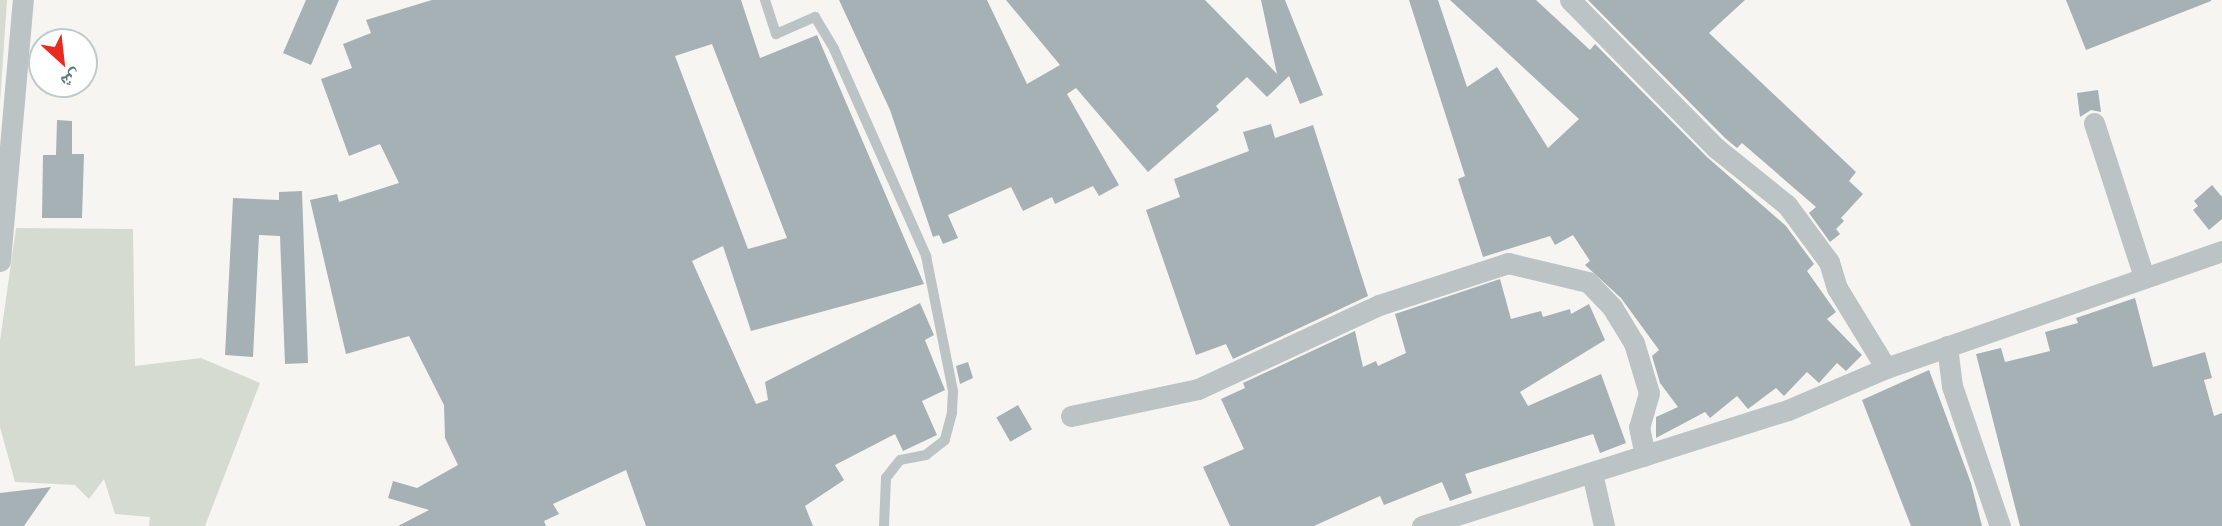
<!DOCTYPE html>
<meta charset="utf-8">
<style>
body{margin:0}
#map{position:relative;width:2222px;height:526px;overflow:hidden;background:#f6f5f2;font-family:"Noto Sans","Noto Naskh Arabic",sans-serif}
div>[style]{position:absolute}
.green>*{inset:0;background:#d6dbd1}
.building>*{inset:0;background:#a5b1b4;transform-origin:0 0}
.lane>*{height:10px;margin:-5px;padding:0 5px;transform-origin:5px;border-radius:5px;background:#bcc3c5}
.street>*{height:21px;margin:-10.5px;padding:0 10.5px;transform-origin:10.5px;border-radius:10.5px;background:#bcc3c5}
span{translate:-50% -50%;white-space:nowrap;text-align:center;line-height:1.15;-webkit-text-stroke:7px #fff;paint-order:stroke}
.north{position:absolute;left:28px;top:28px;width:70px;height:70px;box-sizing:border-box;background:#fff;border:2px solid #bfc9cb;border-radius:50%;rotate:153deg;font-size:19px;font-weight:700;line-height:28px;text-align:center;color:#60777e}
.north::after{content:'';display:block;margin:auto;width:24px;height:32px;background:#ea2a1e;clip-path:polygon(50% 0,100% 100%,50% 72%,0 100%)}
</style>
<div id="map">
<div class="green">
<i style="clip-path:polygon(0 0,7px 0,0 103px)"></i>
<i style="clip-path:polygon(16px 228px,133px 229px,135px 366px,201px 358px,260px 383px,205px 526px,149px 526px,150px 517px,115px 514px,104px 479px,89px 499px,75px 485px,15px 482px,0 427px,0 341px)"></i>
</div>
<div class="building">
<i style="clip-path:polygon(306px 0,339px 0,311px 65px,283px 53px)"></i>
<i style="clip-path:polygon(evenodd,432px 0,741px 0,760px 58px,817px 35px,924px 284px,751px 331px,723px 246px,692px 261px,756px 404px,768px 400px,765px 382px,920px 303px,934px 335px,925px 340px,945px 390px,922px 401px,937px 435px,903px 451px,895px 434px,835px 465px,844px 480px,805px 506px,813px 526px,646px 526px,626px 470px,553px 504px,559px 514px,544px 521px,546px 526px,398px 526px,429px 510px,388px 498px,393px 481px,417px 488px,458px 465px,445px 438px,444px 405px,409px 336px,346px 354px,310px 200px,337px 194px,339px 202px,399px 183px,380px 144px,349px 156px,321px 79px,352px 68px,343px 44px,371px 33px,366px 20px,432px 0,712px 44px,787px 238px,748px 249px,675px 56px,712px 44px)"></i>
<i style="clip-path:polygon(839px 0,987px 0,1027px 84px,1060px 65px,1006px 0,1205px 0,1277px 74px,1261px 0,1285px 0,1323px 95px,1300px 104px,1289px 76px,1267px 97px,1247px 77px,1216px 106px,1219px 110px,1148px 172px,1076px 88px,1067px 94px,1119px 185px,1099px 196px,1093px 186px,1055px 204px,1052px 197px,1023px 211px,1011px 187px,948px 215px,958px 238px,943px 244px,939px 235px,933px 237px,890px 110px)"></i>
<i style="clip-path:polygon(1409px 0,1438px 0,1467px 87px,1497px 67px,1548px 148px,1579px 119px,1450px 0,1536px 0,1590px 50px,1595px 44px,1707px 157px,1786px 226px,1814px 264px,1807px 271px,1836px 312px,1827px 319px,1862px 355px,1846px 371px,1837px 363px,1819px 383px,1807px 372px,1784px 396px,1776px 388px,1748px 409px,1737px 396px,1710px 418px,1705px 412px,1656px 438px,1656px 417px,1678px 407px,1660px 383px,1652px 356px,1659px 350px,1621px 298px,1585px 265px,1590px 261px,1573px 235px,1555px 245px,1550px 236px,1483px 257px,1458px 179px,1465px 176px)"></i>
<i style="clip-path:polygon(1588px 0,1745px 0,1709px 33px,1856px 172px,1849px 181px,1863px 194px,1841px 218px,1844px 221px,1836px 229px,1840px 234px,1830px 242px,1809px 213px,1816px 207px,1742px 143px,1737px 148px,1725px 138px)"></i>
<i style="clip-path:polygon(2066px 0,2211px 0,2211px 1px,2086px 50px)"></i>
<i style="clip-path:polygon(2098px 90px,2101px 112px,2091px 110px,2080px 117px,2077px 93px)"></i>
<i style="clip-path:polygon(57px 120px,72px 121px,72px 154px,84px 154px,82px 218px,42px 218px,43px 155px,56px 155px)"></i>
<i style="clip-path:polygon(1271px 124px,1275px 138px,1313px 125px,1368px 296px,1233px 359px,1226px 344px,1196px 355px,1146px 210px,1180px 197px,1174px 179px,1249px 151px,1243px 132px)"></i>
<i style="clip-path:polygon(2212px 185px,2222px 197px,2222px 219px,2209px 230px,2193px 210px,2198px 206px,2194px 201px)"></i>
<i style="clip-path:polygon(302px 191px,308px 363px,285px 364px,280px 236px,259px 235px,253px 357px,225px 355px,233px 198px,279px 200px,279px 192px)"></i>
<i style="clip-path:polygon(1500px 279px,1511px 319px,1541px 311px,1543px 317px,1570px 309px,1571px 314px,1589px 304px,1605px 340px,1520px 392px,1528px 406px,1601px 374px,1626px 443px,1600px 453px,1593px 434px,1465px 474px,1472px 493px,1450px 501px,1442px 482px,1384px 505px,1380px 496px,1314px 526px,1230px 526px,1203px 467px,1244px 449px,1221px 399px,1245px 388px,1243px 383px,1355px 331px,1363px 367px,1376px 361px,1378px 366px,1406px 353px,1395px 314px)"></i>
<i style="clip-path:polygon(2135px 298px,2153px 367px,2205px 352px,2212px 378px,2204px 380px,2214px 416px,2222px 413px,2222px 526px,2020px 526px,1976px 354px,2001px 348px,2005px 362px,2050px 351px,2045px 332px,2078px 323px,2076px 318px)"></i>
<i style="clip-path:polygon(968px 362px,973px 378px,960px 384px,956px 366px)"></i>
<i style="clip-path:polygon(1929px 370px,1971px 483px,1982px 526px,1911px 526px,1862px 400px)"></i>
<i style="left:1018px;top:405px;width:28px;height:25px;rotate:60deg"></i>
<i style="clip-path:polygon(51px 487px,24px 526px,0 526px,0 493px)"></i>
</div>
<div class="lane">
<i style="left:765px;top:0;width:36px;rotate:72deg"></i>
<i style="left:776px;top:34px;width:43px;rotate:-23.6deg"></i>
<i style="left:815px;top:17px;width:37px;rotate:59deg"></i>
<i style="left:834px;top:49px;width:227px;rotate:66deg"></i>
<i style="left:926px;top:256px;width:138px;rotate:78.7deg"></i>
<i style="left:953px;top:391px;width:22px;rotate:93deg"></i>
<i style="left:952px;top:413px;width:28px;rotate:105deg"></i>
<i style="left:945px;top:440px;width:24px;rotate:142deg"></i>
<i style="left:926px;top:455px;width:26px;rotate:169deg"></i>
<i style="left:900px;top:460px;width:23px;rotate:128deg"></i>
<i style="left:886px;top:478px;width:48px;rotate:92.4deg"></i>
</div>
<div class="street">
<i style="left:1570px;top:0;width:208px;rotate:45.4deg"></i>
<i style="left:1716px;top:148px;width:91px;rotate:38.8deg"></i>
<i style="left:1787px;top:205px;width:71px;rotate:53.6deg"></i>
<i style="left:1829px;top:262px;width:27px;rotate:73deg"></i>
<i style="left:1837px;top:288px;width:94px;rotate:58.5deg"></i>
<i style="left:2094px;top:123px;width:162px;rotate:72deg"></i>
<i style="left:0;top:261px;width:262px;rotate:-85deg"></i>
<i style="left:1947px;top:346px;width:40px;rotate:82.9deg"></i>
<i style="left:1952px;top:386px;width:148px;rotate:71.1deg"></i>
<i style="left:1071px;top:416px;width:130px;rotate:-12deg"></i>
<i style="left:1198px;top:389px;width:200px;rotate:-24.9deg"></i>
<i style="left:1379px;top:305px;width:136px;rotate:-18deg"></i>
<i style="left:1508px;top:263px;width:82px;rotate:13.4deg"></i>
<i style="left:1588px;top:282px;width:35px;rotate:46deg"></i>
<i style="left:1612px;top:307px;width:42px;rotate:58.6deg"></i>
<i style="left:1634px;top:343px;width:52px;rotate:73.3deg"></i>
<i style="left:1649px;top:393px;width:35px;rotate:106deg"></i>
<i style="left:1639px;top:427px;width:29px;rotate:78deg"></i>
<i style="left:1592px;top:473px;width:54px;rotate:77.2deg"></i>
<i style="left:1422px;top:526px;width:384px;rotate:-17.6deg"></i>
<i style="left:1788px;top:410px;width:107px;rotate:-23.2deg"></i>
<i style="left:1886px;top:368px;width:356px;rotate:-19.2deg"></i>
</div>
<div class="north">ش</div>
</div>
